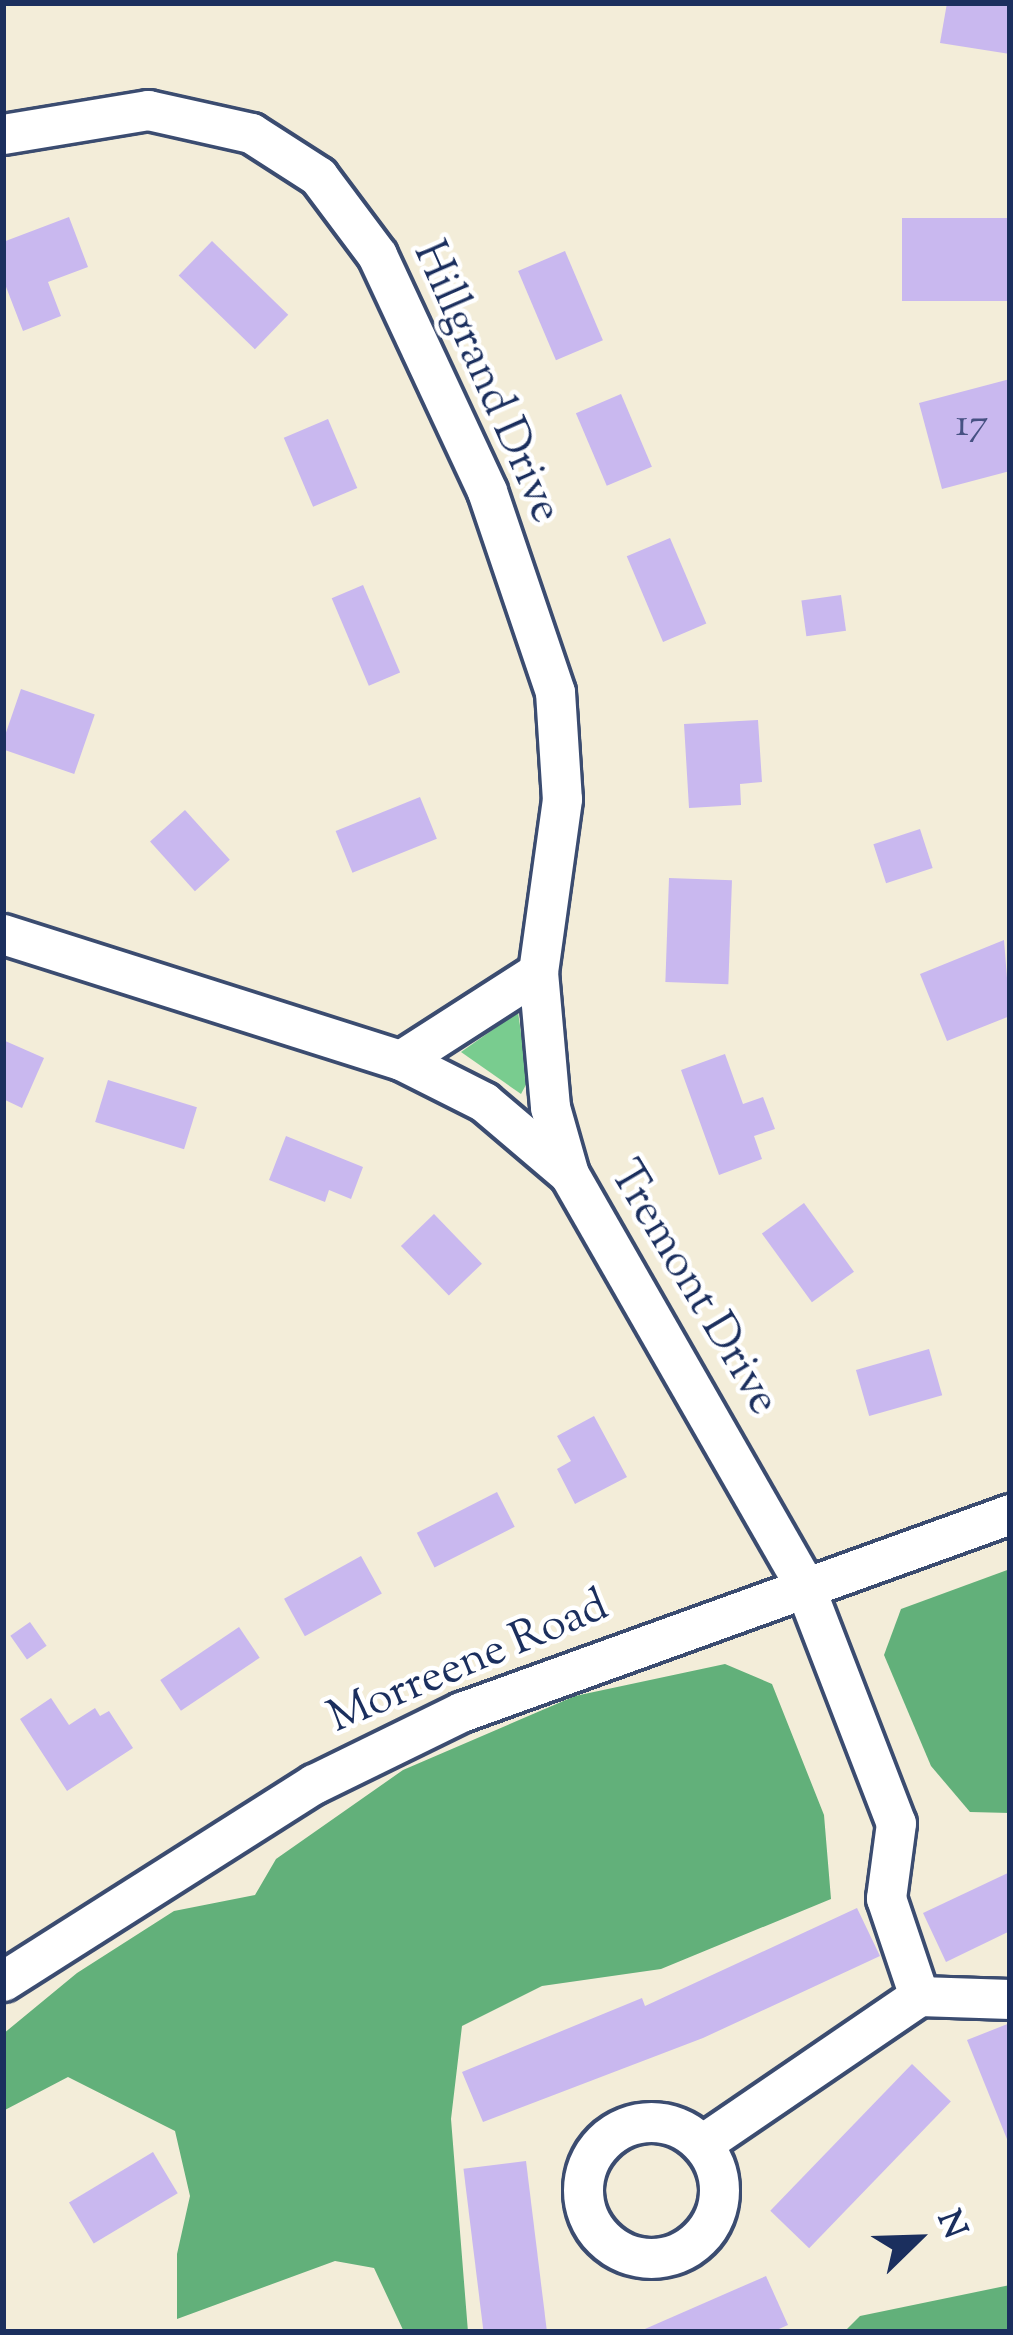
<!DOCTYPE html>
<style>
body{margin:0}
#map{position:relative;width:1013px;height:2335px;overflow:hidden;background:#f3edd9;font-family:"Sorts Mill Goudy",serif}
div>[style]{position:absolute}
.green>*{inset:0;background:#79cc8f}
.forest>*{inset:0;background:#62b07a}
.building>*{inset:0;background:#c9b8ef;transform-origin:0 0}
.roads{filter:drop-shadow(3px 0 #3b4c70) drop-shadow(-3px 0 #3b4c70) drop-shadow(0 3px #3b4c70) drop-shadow(0 -3px #3b4c70)}
.minor>*{height:39px;margin:-19.5px;padding:0 19.5px;transform-origin:19.5px;border-radius:19.5px;background:#fff}
.minor>.ring{margin:-19.5px;padding:0;box-sizing:content-box;background:none;border:39px solid #fff;border-radius:50%}
span{translate:-50% -50%;white-space:nowrap;text-align:center;line-height:1.15;-webkit-text-stroke:9px #fff;paint-order:stroke}
.number-label{font-size:39px;color:#465182}
.number-label span{-webkit-text-stroke-width:0}
.street-label{font-size:45px;color:#1b2f5e}
.frame{position:absolute;inset:0;border:6px solid #1b2f5e;pointer-events:none}
.north{position:absolute;left:857px;top:2179px;width:120px;height:120px;-webkit-text-stroke:9px #fff;paint-order:stroke;rotate:67deg;font-size:33px;font-weight:700;line-height:48px;text-align:center;color:#1b2f5e}
.north::after{content:'';display:block;margin:auto;width:42px;height:54px;background:#1b2f5e;clip-path:polygon(50% 0,100% 100%,50% 72%,0 100%)}
</style>
<div id="map">
<div class="green">
<i style="clip-path:polygon(518px 1012px,528px 1081px,521px 1094px,461px 1052px)"></i>
</div>
<div class="forest">
<i style="clip-path:polygon(1010px 1569px,1010px 1813px,970px 1812px,931px 1766px,884px 1655px,901px 1609px)"></i>
<i style="clip-path:polygon(725px 1664px,772px 1684px,824px 1815px,831px 1899px,661px 1969px,542px 1986px,462px 2026px,451px 2119px,468px 2332px,404px 2332px,374px 2268px,335px 2261px,177px 2319px,177px 2254px,190px 2196px,175px 2131px,68px 2077px,3px 2111px,3px 2034px,77px 1973px,174px 1911px,255px 1895px,276px 1859px,403px 1770px,575px 1696px)"></i>
<i style="clip-path:polygon(1010px 2285px,1010px 2332px,844px 2332px,860px 2316px)"></i>
</div>
<div class="building">
<i style="clip-path:polygon(947px 3px,1010px 3px,1010px 54px,940px 43px)"></i>
<i style="clip-path:polygon(69px 217px,88px 267px,48px 282px,61px 316px,23px 331px,3px 279px,3px 242px)"></i>
<i style="left:1010px;top:218px;width:83px;height:108px;rotate:90deg"></i>
<i style="left:212px;top:241px;width:106px;height:48px;rotate:44deg"></i>
<i style="left:565px;top:251px;width:97px;height:51px;rotate:67deg"></i>
<i style="clip-path:polygon(1010px 379px,1010px 471px,942px 489px,919px 403px)"></i>
<i style="left:621px;top:394px;width:79px;height:49px;rotate:67deg"></i>
<i style="left:328px;top:419px;width:75px;height:48px;rotate:67deg"></i>
<i style="left:670px;top:538px;width:93px;height:47px;rotate:67deg"></i>
<i style="left:363px;top:585px;width:95px;height:34px;rotate:67deg"></i>
<i style="left:841px;top:595px;width:36px;height:40px;rotate:82deg"></i>
<i style="left:21px;top:689px;width:78px;height:63px;rotate:19deg"></i>
<i style="clip-path:polygon(758px 720px,762px 782px,740px 784px,741px 805px,689px 808px,684px 724px)"></i>
<i style="left:420px;top:797px;width:45px;height:91px;rotate:68deg"></i>
<i style="left:185px;top:810px;width:67px;height:47px;rotate:48deg"></i>
<i style="left:920px;top:829px;width:41px;height:49px;rotate:72deg"></i>
<i style="left:669px;top:878px;width:63px;height:104px;rotate:2deg"></i>
<i style="clip-path:polygon(1004px 940px,1010px 1016px,947px 1041px,920px 974px)"></i>
<i style="clip-path:polygon(3px 1040px,44px 1058px,22px 1108px,3px 1099px)"></i>
<i style="clip-path:polygon(725px 1054px,743px 1104px,763px 1097px,775px 1129px,754px 1136px,762px 1159px,719px 1175px,681px 1070px)"></i>
<i style="left:108px;top:1080px;width:93px;height:44px;rotate:17deg"></i>
<i style="clip-path:polygon(286px 1136px,363px 1167px,351px 1199px,329px 1190px,325px 1202px,269px 1180px)"></i>
<i style="left:804px;top:1203px;width:85px;height:52px;rotate:54deg"></i>
<i style="left:434px;top:1214px;width:69px;height:46px;rotate:46deg"></i>
<i style="left:929px;top:1349px;width:48px;height:76px;rotate:74deg"></i>
<i style="clip-path:polygon(594px 1416px,627px 1477px,575px 1504px,557px 1469px,571px 1461px,557px 1436px)"></i>
<i style="left:497px;top:1492px;width:39px;height:90px;rotate:63deg"></i>
<i style="left:361px;top:1556px;width:43px;height:88px;rotate:61deg"></i>
<i style="left:30px;top:1622px;width:29px;height:24px;rotate:55deg"></i>
<i style="left:239px;top:1627px;width:37px;height:95px;rotate:56deg"></i>
<i style="clip-path:polygon(51px 1698px,69px 1725px,95px 1708px,100px 1716px,109px 1711px,133px 1748px,67px 1791px,20px 1719px)"></i>
<i style="clip-path:polygon(1010px 1872px,1010px 1931px,946px 1962px,923px 1913px)"></i>
<i style="clip-path:polygon(857px 1908px,880px 1956px,703px 2038px,483px 2122px,462px 2072px,642px 1998px,645px 2006px)"></i>
<i style="clip-path:polygon(1010px 2023px,1010px 2144px,1009px 2144px,967px 2040px)"></i>
<i style="left:912px;top:2064px;width:54px;height:204px;rotate:44deg"></i>
<i style="left:153px;top:2152px;width:48px;height:98px;rotate:59deg"></i>
<i style="left:526px;top:2161px;width:172px;height:63px;rotate:83deg"></i>
<i style="clip-path:polygon(766px 2276px,788px 2325px,772px 2332px,638px 2332px)"></i>
</div>
<div class="roads">
<div class="minor">
<i style="left:3px;top:134px;width:147px;rotate:-9.4deg"></i>
<i style="left:148px;top:110px;width:106px;rotate:12.6deg"></i>
<i style="left:251px;top:133px;width:80px;rotate:32.7deg"></i>
<i style="left:318px;top:176px;width:99px;rotate:53.2deg"></i>
<i style="left:377px;top:255px;width:260px;rotate:65deg"></i>
<i style="left:487px;top:491px;width:212px;rotate:71.3deg"></i>
<i style="left:555px;top:692px;width:107px;rotate:86.3deg"></i>
<i style="left:562px;top:799px;width:175px;rotate:97.9deg"></i>
<i style="left:538px;top:972px;width:136px;rotate:84.9deg"></i>
<i style="left:550px;top:1107px;width:70px;rotate:74.2deg"></i>
<i style="left:3px;top:934px;width:417px;rotate:17.6deg"></i>
<i style="left:401px;top:1060px;width:93px;rotate:26.8deg"></i>
<i style="left:484px;top:1102px;width:111px;rotate:40.3deg"></i>
<i style="left:569px;top:1174px;width:473px;rotate:60.2deg"></i>
<i style="left:804px;top:1585px;width:255px;rotate:68.9deg"></i>
<i style="left:896px;top:1823px;width:76px;rotate:97.6deg"></i>
<i style="left:886px;top:1898px;width:103px;rotate:71.4deg"></i>
<i style="left:919px;top:1996px;width:91px;rotate:1.9deg"></i>
<i style="left:401px;top:1060px;width:163px;rotate:-32.7deg"></i>
<i style="left:3px;top:1981px;width:368px;rotate:-32.4deg"></i>
<i style="left:314px;top:1784px;width:164px;rotate:-26.1deg"></i>
<i style="left:461px;top:1712px;width:584px;rotate:-19.83deg"></i>
<i class="ring" style="left:583px;top:2122px;width:97px;height:97px"></i>
<i style="left:702px;top:2144px;width:263px;rotate:-34.3deg"></i>
</div>
</div>
<div class="number-label">
<span style="left:972px;top:426px">17</span>
</div>
<div class="street-label">
<span style="left:485px;top:383px;rotate:66deg">Hillgrand Drive</span>
<span style="left:692px;top:1289px;rotate:59deg">Tremont Drive</span>
<span style="left:469px;top:1664px;rotate:-23deg">Morreene Road</span>
</div>
<div class="frame"></div>
<div class="north">N</div>
</div>
